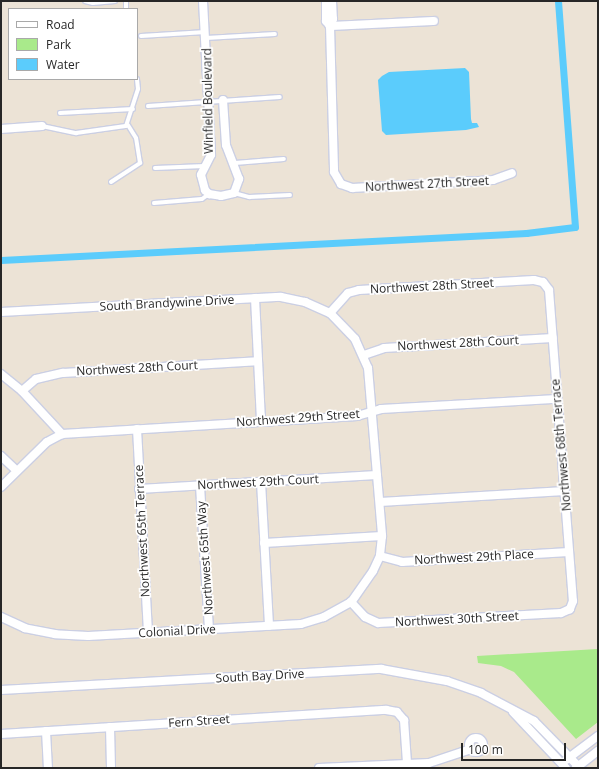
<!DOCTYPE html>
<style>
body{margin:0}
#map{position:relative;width:599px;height:769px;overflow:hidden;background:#ece3d6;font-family:"Open Sans",sans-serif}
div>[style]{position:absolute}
.green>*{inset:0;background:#a9ea8b}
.water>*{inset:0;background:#5bccfc}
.canal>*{height:7px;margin:-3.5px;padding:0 3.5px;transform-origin:3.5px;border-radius:3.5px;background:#5bccfc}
.roads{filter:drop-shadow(1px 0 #cbcfe3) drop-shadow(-1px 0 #cbcfe3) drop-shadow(0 1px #cbcfe3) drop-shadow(0 -1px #cbcfe3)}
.service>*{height:4px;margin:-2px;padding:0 2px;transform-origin:2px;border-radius:2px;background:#fff}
.minor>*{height:8px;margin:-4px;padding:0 4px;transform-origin:4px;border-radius:4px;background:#fff}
.minor>.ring{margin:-4px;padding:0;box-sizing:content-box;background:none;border:8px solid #fff;border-radius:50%}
span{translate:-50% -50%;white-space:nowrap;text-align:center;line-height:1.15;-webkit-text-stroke:3.5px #fff;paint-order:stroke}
.street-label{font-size:12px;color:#272727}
.frame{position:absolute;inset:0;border:2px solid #272727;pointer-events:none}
.legend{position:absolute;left:8px;top:8px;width:130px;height:72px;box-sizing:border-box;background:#fff;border:1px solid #a9a9a9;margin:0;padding:5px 7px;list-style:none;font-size:12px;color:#272727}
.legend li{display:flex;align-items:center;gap:8px;height:20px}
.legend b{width:20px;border:1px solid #a9a9a9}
.scale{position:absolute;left:461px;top:743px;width:105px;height:18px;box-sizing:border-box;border:2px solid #272727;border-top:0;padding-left:5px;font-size:12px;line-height:14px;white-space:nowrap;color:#272727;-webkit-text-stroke:3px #fff;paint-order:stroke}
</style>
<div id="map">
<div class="green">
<i style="clip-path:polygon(598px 649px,598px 722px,576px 739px,514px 672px,501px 666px,478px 663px,477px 656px)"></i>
</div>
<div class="water">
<i style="clip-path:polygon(465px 68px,469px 72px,471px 119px,472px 123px,477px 123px,479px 127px,466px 130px,386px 135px,382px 131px,378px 80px,382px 76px,389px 72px)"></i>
</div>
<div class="canal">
<i style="left:1px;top:260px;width:526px;rotate:-2.94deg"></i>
<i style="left:526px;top:233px;width:49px;rotate:-7deg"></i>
<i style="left:575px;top:227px;width:227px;rotate:-94.3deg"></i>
</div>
<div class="roads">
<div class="service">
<i style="left:85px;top:1px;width:8px;rotate:14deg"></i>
<i style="left:93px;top:3px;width:22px;rotate:-5deg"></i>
<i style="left:126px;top:1px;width:8px;rotate:90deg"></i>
<i style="left:141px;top:36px;width:65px;rotate:-3.5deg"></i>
<i style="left:206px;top:38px;width:69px;rotate:-3.3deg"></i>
<i style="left:148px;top:106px;width:132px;rotate:-3.9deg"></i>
<i style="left:60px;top:113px;width:73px;rotate:-3.1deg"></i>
<i style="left:42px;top:126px;width:35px;rotate:12deg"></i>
<i style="left:76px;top:133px;width:50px;rotate:-8deg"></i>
<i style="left:126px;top:126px;width:39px;rotate:-72deg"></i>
<i style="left:138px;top:89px;width:10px;rotate:-96deg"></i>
<i style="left:235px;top:163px;width:49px;rotate:-4.7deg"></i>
<i style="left:155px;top:168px;width:50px;rotate:-2.3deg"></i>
<i style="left:111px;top:182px;width:35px;rotate:-33deg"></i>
<i style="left:140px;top:163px;width:25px;rotate:-99deg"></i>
<i style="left:136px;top:138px;width:15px;rotate:-122deg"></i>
<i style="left:234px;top:193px;width:16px;rotate:15deg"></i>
<i style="left:249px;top:197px;width:41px;rotate:-2.8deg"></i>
<i style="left:154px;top:203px;width:48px;rotate:-4.8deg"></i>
<i style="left:202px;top:199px;width:9px;rotate:-36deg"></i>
</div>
<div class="minor">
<i style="left:203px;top:1px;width:154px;rotate:87deg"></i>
<i style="left:211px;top:155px;width:22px;rotate:117deg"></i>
<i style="left:201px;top:175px;width:16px;rotate:75deg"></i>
<i style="left:205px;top:190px;width:6px;rotate:45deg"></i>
<i style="left:209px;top:194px;width:12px;rotate:9deg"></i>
<i style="left:221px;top:196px;width:13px;rotate:-13deg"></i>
<i style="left:234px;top:193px;width:15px;rotate:-70deg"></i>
<i style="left:239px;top:179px;width:36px;rotate:-111deg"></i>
<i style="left:226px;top:145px;width:45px;rotate:-93.8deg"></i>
<i style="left:326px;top:1px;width:20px;rotate:90deg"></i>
<i style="left:326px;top:21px;width:6px;rotate:51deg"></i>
<i style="left:332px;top:1px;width:18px;rotate:87deg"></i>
<i style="left:333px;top:19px;width:8px;rotate:113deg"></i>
<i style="left:330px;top:26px;width:146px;rotate:88.4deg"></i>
<i style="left:334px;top:172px;width:14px;rotate:60deg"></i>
<i style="left:341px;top:184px;width:12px;rotate:20deg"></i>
<i style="left:352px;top:188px;width:141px;rotate:-3.2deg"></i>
<i style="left:493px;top:180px;width:20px;rotate:-20deg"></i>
<i style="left:330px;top:26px;width:104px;rotate:-2.8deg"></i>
<i style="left:1px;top:129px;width:41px;rotate:-4.2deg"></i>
<i style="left:255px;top:298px;width:122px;rotate:87.2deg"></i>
<i style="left:1px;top:312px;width:280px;rotate:-3.1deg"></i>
<i style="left:281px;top:297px;width:25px;rotate:12deg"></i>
<i style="left:305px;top:302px;width:27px;rotate:24deg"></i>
<i style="left:330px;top:313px;width:36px;rotate:46deg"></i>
<i style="left:355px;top:339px;width:32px;rotate:66deg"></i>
<i style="left:368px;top:368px;width:169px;rotate:85.2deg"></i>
<i style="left:382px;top:536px;width:20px;rotate:96deg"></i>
<i style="left:380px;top:556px;width:17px;rotate:115deg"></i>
<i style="left:373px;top:571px;width:38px;rotate:125deg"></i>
<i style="left:351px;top:602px;width:31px;rotate:151deg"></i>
<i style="left:324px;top:617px;width:24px;rotate:163deg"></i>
<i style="left:301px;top:624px;width:213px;rotate:176.8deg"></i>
<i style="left:88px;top:636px;width:33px;rotate:-177deg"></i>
<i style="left:55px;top:634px;width:31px;rotate:-169deg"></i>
<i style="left:25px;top:628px;width:26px;rotate:-155deg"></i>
<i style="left:330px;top:313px;width:27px;rotate:-48deg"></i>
<i style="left:348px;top:293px;width:11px;rotate:-15deg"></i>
<i style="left:359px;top:290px;width:175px;rotate:-3.3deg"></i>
<i style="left:534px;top:280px;width:9px;rotate:13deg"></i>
<i style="left:543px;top:282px;width:10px;rotate:53deg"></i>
<i style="left:549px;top:290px;width:312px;rotate:85.6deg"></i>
<i style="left:573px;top:601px;width:9px;rotate:111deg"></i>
<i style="left:570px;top:609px;width:10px;rotate:156deg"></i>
<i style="left:561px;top:613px;width:183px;rotate:176.9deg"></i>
<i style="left:378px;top:623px;width:14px;rotate:-155deg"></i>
<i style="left:365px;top:617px;width:21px;rotate:-133deg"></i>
<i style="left:364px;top:355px;width:21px;rotate:-19deg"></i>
<i style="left:384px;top:348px;width:169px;rotate:-3.4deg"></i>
<i style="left:1px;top:374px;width:27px;rotate:39deg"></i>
<i style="left:22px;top:391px;width:59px;rotate:47.1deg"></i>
<i style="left:22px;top:391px;width:18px;rotate:-41deg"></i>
<i style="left:36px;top:379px;width:28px;rotate:-13deg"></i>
<i style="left:63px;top:373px;width:194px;rotate:-3.5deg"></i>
<i style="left:137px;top:429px;width:204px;rotate:86.9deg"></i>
<i style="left:1px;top:456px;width:21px;rotate:43deg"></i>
<i style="left:261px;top:482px;width:144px;rotate:86.8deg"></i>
<i style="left:200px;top:486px;width:143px;rotate:86.4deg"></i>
<i style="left:1px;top:487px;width:64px;rotate:-44.4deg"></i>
<i style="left:47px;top:442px;width:17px;rotate:-28deg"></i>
<i style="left:62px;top:434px;width:296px;rotate:-3.5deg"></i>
<i style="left:357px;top:416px;width:25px;rotate:-16deg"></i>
<i style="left:381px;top:409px;width:176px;rotate:-3.3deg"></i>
<i style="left:139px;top:489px;width:238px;rotate:-3.4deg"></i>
<i style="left:380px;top:502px;width:185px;rotate:-3.4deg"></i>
<i style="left:264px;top:543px;width:118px;rotate:-3.4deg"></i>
<i style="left:380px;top:556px;width:23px;rotate:15deg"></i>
<i style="left:402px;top:562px;width:167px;rotate:-3.4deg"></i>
<i style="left:1px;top:690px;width:381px;rotate:-3.2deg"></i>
<i style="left:381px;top:669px;width:67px;rotate:10.3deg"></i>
<i style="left:447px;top:681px;width:36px;rotate:19deg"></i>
<i style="left:481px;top:693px;width:60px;rotate:27.8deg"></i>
<i style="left:534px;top:721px;width:66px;rotate:45.6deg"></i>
<i style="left:513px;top:712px;width:77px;rotate:46.6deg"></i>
<i style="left:110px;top:727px;width:41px;rotate:88.6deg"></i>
<i style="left:46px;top:731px;width:37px;rotate:87deg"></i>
<i style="left:1px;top:734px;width:386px;rotate:-3.6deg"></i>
<i style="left:386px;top:710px;width:11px;rotate:10deg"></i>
<i style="left:397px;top:712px;width:11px;rotate:49deg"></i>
<i style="left:404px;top:720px;width:43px;rotate:86deg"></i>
<i class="ring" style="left:469px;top:738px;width:6px;height:6px"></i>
<i style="left:566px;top:760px;width:40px;rotate:-37deg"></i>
<i style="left:319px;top:768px;width:110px;rotate:-2.6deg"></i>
<i style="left:429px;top:763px;width:44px;rotate:-18.4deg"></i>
<i style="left:576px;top:768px;width:28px;rotate:-38deg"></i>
</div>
</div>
<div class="street-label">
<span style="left:208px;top:101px;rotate:-91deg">Winfield Boulevard</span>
<span style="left:427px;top:184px;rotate:-3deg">Northwest 27th Street</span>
<span style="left:432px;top:286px;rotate:-3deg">Northwest 28th Street</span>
<span style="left:167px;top:303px;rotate:-3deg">South Brandywine Drive</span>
<span style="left:458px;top:343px;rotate:-3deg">Northwest 28th Court</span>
<span style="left:137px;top:368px;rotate:-3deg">Northwest 28th Court</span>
<span style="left:298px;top:418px;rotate:-4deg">Northwest 29th Street</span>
<span style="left:561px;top:445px;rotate:-95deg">Northwest 68th Terrace</span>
<span style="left:258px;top:482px;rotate:-3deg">Northwest 29th Court</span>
<span style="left:142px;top:531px;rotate:-93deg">Northwest 65th Terrace</span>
<span style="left:474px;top:557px;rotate:-3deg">Northwest 29th Place</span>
<span style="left:205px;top:558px;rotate:-94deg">Northwest 65th Way</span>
<span style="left:457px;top:619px;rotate:-3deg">Northwest 30th Street</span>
<span style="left:177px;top:631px;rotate:-3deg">Colonial Drive</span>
<span style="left:260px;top:676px;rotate:-3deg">South Bay Drive</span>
<span style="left:199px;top:721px;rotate:-4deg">Fern Street</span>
</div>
<div class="frame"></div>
<ul class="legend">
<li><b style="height:5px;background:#fff"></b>Road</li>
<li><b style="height:11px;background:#a9ea8b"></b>Park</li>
<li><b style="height:11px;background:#5bccfc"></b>Water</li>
</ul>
<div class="scale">100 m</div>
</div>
